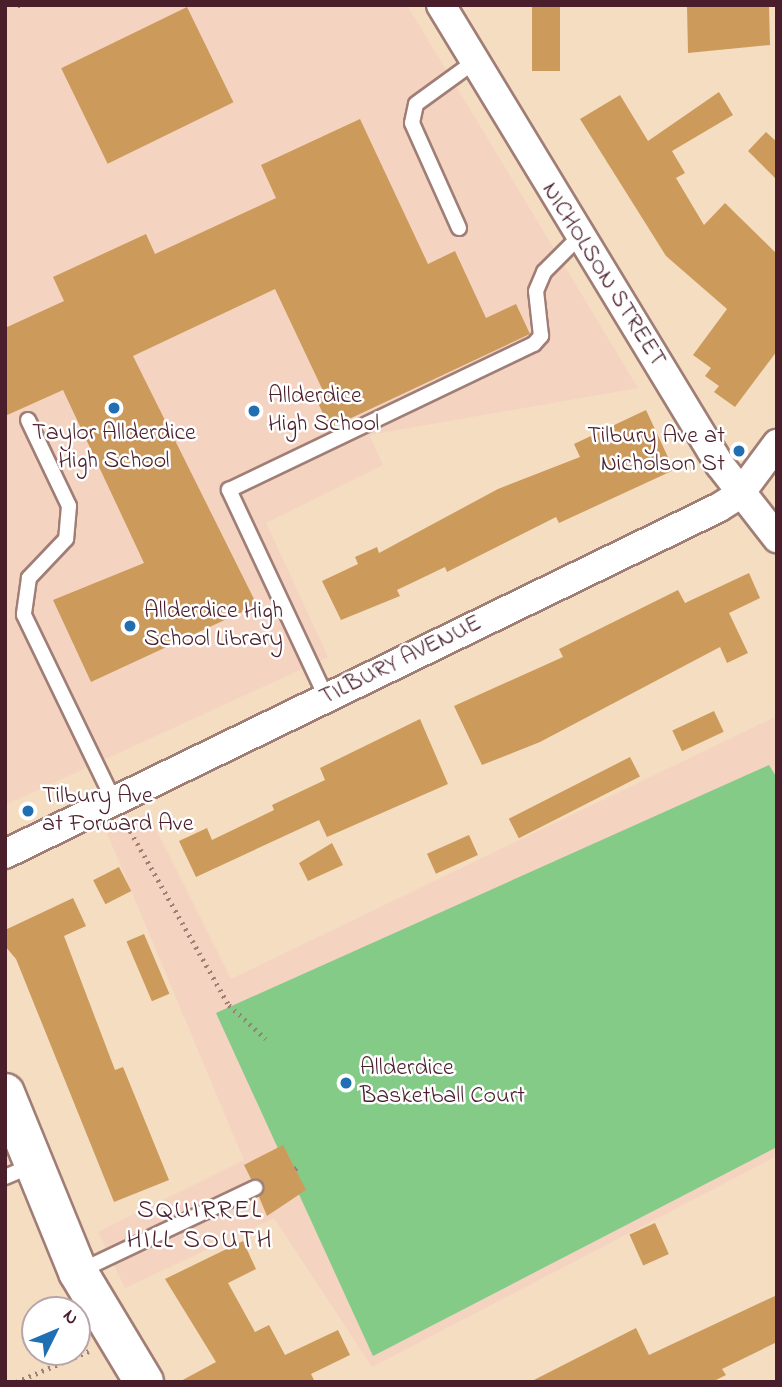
<!DOCTYPE html>
<style>
body{margin:0}
#map{position:relative;width:782px;height:1387px;overflow:hidden;background:#f5ddc1;font-family:"Indie Flower",sans-serif}
div>[style]{position:absolute}
.built>*{inset:0;background:#f4d3c0}
.green>*{inset:0;background:#83cb87}
.building>*{inset:0;background:#cc9b5b;transform-origin:0 0}
.path>*{height:4.5px;margin-top:-2.25px;transform-origin:0;background:repeating-linear-gradient(90deg,#a07e76 0 2px,transparent 0 7px)}
.roads{filter:drop-shadow(2px 0 #a07e76) drop-shadow(-2px 0 #a07e76) drop-shadow(0 2px #a07e76) drop-shadow(0 -2px #a07e76)}
.lane>*{height:14px;margin:-7px;padding:0 7px;transform-origin:7px;border-radius:7px;background:#fff}
.street>*{height:28px;margin:-14px;padding:0 14px;transform-origin:14px;border-radius:14px;background:#fff}
.secondary>*{height:38px;margin:-19px;padding:0 19px;transform-origin:19px;border-radius:19px;background:#fff}
.dots>*{width:19px;height:19px;translate:-50% -50%;box-sizing:border-box;border:4px solid #fff;border-radius:50%}
span{translate:-50% -50%;white-space:nowrap;text-align:center;line-height:1.15;-webkit-text-stroke:5px #fff;paint-order:stroke}
.street-label{font-size:24px;color:#4a1f2b}
.poi-label{font-size:24px;color:#4a1f2b}
.left{translate:0 -50%;text-align:left}
.right{translate:-100% -50%;text-align:right}
.neighbourhood-label{font-size:26px;color:#4a1f2b;letter-spacing:2px}
.frame{position:absolute;inset:0;border:7px solid #4a1f2b;pointer-events:none}
.north{position:absolute;left:21px;top:1296px;width:70px;height:70px;box-sizing:border-box;background:#fff;border:2px solid #b7a5aa;border-radius:50%;rotate:47deg;font-size:19px;font-weight:700;line-height:28px;text-align:center;color:#4a1f2b}
.north::after{content:'';display:block;margin:auto;width:24px;height:32px;background:#1f6fb2;clip-path:polygon(50% 0,100% 100%,50% 72%,0 100%)}
</style>
<div id="map">
<div class="built">
<i style="clip-path:polygon(5px 5px,407px 5px,638px 388px,369px 435px,383px 465px,266px 523px,328px 657px,5px 805px)"></i>
<i style="clip-path:polygon(777px 716px,777px 1156px,372px 1367px,274px 1218px,125px 1288px,98px 1232px,244px 1160px,107px 833px,148px 813px,231px 979px)"></i>
</div>
<div class="green">
<i style="clip-path:polygon(769px 765px,777px 778px,777px 1147px,373px 1356px,216px 1013px)"></i>
</div>
<div class="building">
<i style="left:532px;top:5px;width:28px;height:66px"></i>
<i style="clip-path:polygon(687px 5px,769px 5px,770px 45px,688px 53px)"></i>
<i style="left:187px;top:7px;width:106px;height:140px;rotate:64deg"></i>
<i style="clip-path:polygon(719px 92px,733px 115px,672px 151px,685px 173px,676px 178px,704px 225px,725px 203px,777px 254px,777px 351px,735px 407px,714px 392px,719px 386px,705px 376px,711px 368px,693px 355px,727px 309px,666px 256px,580px 119px,620px 95px,648px 141px)"></i>
<i style="clip-path:polygon(360px 119px,428px 264px,455px 251px,486px 318px,516px 304px,530px 334px,330px 428px,316px 399px,325px 395px,275px 289px,133px 356px,257px 605px,91px 682px,53px 600px,144px 563px,63px 390px,5px 416px,5px 328px,64px 301px,53px 277px,146px 234px,155px 254px,276px 198px,261px 165px)"></i>
<i style="clip-path:polygon(766px 132px,777px 142px,777px 180px,748px 151px)"></i>
<i style="clip-path:polygon(646px 410px,674px 470px,559px 523px,556px 517px,447px 572px,445px 567px,397px 590px,400px 596px,341px 620px,322px 581px,358px 564px,355px 557px,377px 547px,379px 553px,498px 489px,580px 457px,574px 444px)"></i>
<i style="clip-path:polygon(749px 573px,760px 598px,729px 613px,748px 653px,727px 663px,720px 647px,540px 742px,482px 765px,454px 706px,563px 657px,559px 649px,678px 590px,685px 603px)"></i>
<i style="left:714px;top:711px;width:23px;height:46px;rotate:65deg"></i>
<i style="clip-path:polygon(420px 719px,448px 784px,327px 837px,319px 820px,196px 877px,179px 841px,207px 828px,212px 840px,274px 810px,272px 805px,325px 780px,320px 768px)"></i>
<i style="left:630px;top:757px;width:22px;height:136px;rotate:63deg"></i>
<i style="left:469px;top:835px;width:22px;height:46px;rotate:66deg"></i>
<i style="clip-path:polygon(332px 843px,343px 865px,308px 881px,299px 863px)"></i>
<i style="left:119px;top:867px;width:27px;height:29px;rotate:63deg"></i>
<i style="clip-path:polygon(73px 898px,86px 926px,64px 936px,115px 1070px,123px 1067px,169px 1180px,114px 1202px,16px 959px,5px 946px,5px 930px)"></i>
<i style="left:144px;top:934px;width:65px;height:19px;rotate:67deg"></i>
<i style="clip-path:polygon(283px 1145px,306px 1190px,267px 1216px,259px 1197px,264px 1185px,251px 1179px,244px 1165px)"></i>
<i style="left:655px;top:1223px;width:34px;height:28px;rotate:66deg"></i>
<i style="clip-path:polygon(243px 1241px,256px 1269px,228px 1283px,255px 1332px,269px 1325px,285px 1355px,338px 1330px,350px 1355px,311px 1374px,315px 1382px,179px 1382px,216px 1362px,165px 1279px)"></i>
<i style="clip-path:polygon(777px 1295px,777px 1342px,722px 1369px,726px 1375px,712px 1382px,530px 1382px,636px 1328px,649px 1355px)"></i>
</div>
<div class="path">
<i style="left:20px;top:5px;width:5px;rotate:68deg"></i>
<i style="left:127px;top:825px;width:207px;rotate:60.5deg"></i>
<i style="left:229px;top:1005px;width:50px;rotate:42.6deg"></i>
<i style="left:295px;top:1169px;width:4px;rotate:-34deg"></i>
<i style="left:16px;top:1382px;width:79px;rotate:-23deg"></i>
</div>
<div class="roads">
<div class="lane">
<i style="left:459px;top:228px;width:115px;rotate:-114.1deg"></i>
<i style="left:412px;top:123px;width:19px;rotate:-78deg"></i>
<i style="left:416px;top:104px;width:72px;rotate:-35.9deg"></i>
<i style="left:28px;top:420px;width:95px;rotate:64.5deg"></i>
<i style="left:69px;top:506px;width:33px;rotate:95deg"></i>
<i style="left:66px;top:539px;width:54px;rotate:133.5deg"></i>
<i style="left:29px;top:578px;width:37px;rotate:98deg"></i>
<i style="left:24px;top:615px;width:207px;rotate:64.2deg"></i>
<i style="left:326px;top:697px;width:229px;rotate:-115.1deg"></i>
<i style="left:229px;top:490px;width:338px;rotate:-25.6deg"></i>
<i style="left:534px;top:344px;width:11px;rotate:-49deg"></i>
<i style="left:541px;top:336px;width:45px;rotate:-96.3deg"></i>
<i style="left:536px;top:291px;width:21px;rotate:-67deg"></i>
<i style="left:544px;top:272px;width:49px;rotate:-45deg"></i>
<i style="left:5px;top:1177px;width:30px;rotate:-23deg"></i>
<i style="left:80px;top:1271px;width:194px;rotate:-25.4deg"></i>
</div>
<div class="street">
<i style="left:441px;top:5px;width:538px;rotate:58.76deg"></i>
<i style="left:720px;top:465px;width:93px;rotate:52deg"></i>
<i style="left:5px;top:854px;width:793px;rotate:-25.89deg"></i>
<i style="left:718px;top:508px;width:25px;rotate:-32deg"></i>
<i style="left:739px;top:495px;width:64px;rotate:-53.3deg"></i>
</div>
<div class="secondary">
<i style="left:5px;top:1093px;width:193px;rotate:67.8deg"></i>
<i style="left:78px;top:1272px;width:128px;rotate:59deg"></i>
</div>
</div>
<div class="dots">
<i style="left:114px;top:408px;background:#1f6fb2"></i>
<i style="left:254px;top:411px;background:#1f6fb2"></i>
<i style="left:739px;top:451px;background:#1f6fb2"></i>
<i style="left:130px;top:626px;background:#1f6fb2"></i>
<i style="left:28px;top:811px;background:#1f6fb2"></i>
<i style="left:346px;top:1083px;background:#1f6fb2"></i>
</div>
<div class="street-label">
<span style="left:603px;top:275px;rotate:58deg">NICHOLSON STREET</span>
<span style="left:401px;top:661px;rotate:-26deg">TILBURY AVENUE</span>
</div>
<div class="poi-label">
<span class="left" style="left:268px;top:411px">Allderdice<br>High School</span>
<span style="left:114px;top:448px">Taylor Allderdice<br>High School</span>
<span class="right" style="left:725px;top:451px">Tilbury Ave at<br>Nicholson St</span>
<span class="left" style="left:144px;top:626px">Allderdice High<br>School Library</span>
<span class="left" style="left:42px;top:811px">Tilbury Ave<br>at Forward Ave</span>
<span class="left" style="left:360px;top:1083px">Allderdice<br>Basketball Court</span>
</div>
<div class="neighbourhood-label">
<span style="left:200px;top:1227px">SQUIRREL<br>HILL SOUTH</span>
</div>
<div class="frame"></div>
<div class="north">N</div>
</div>
